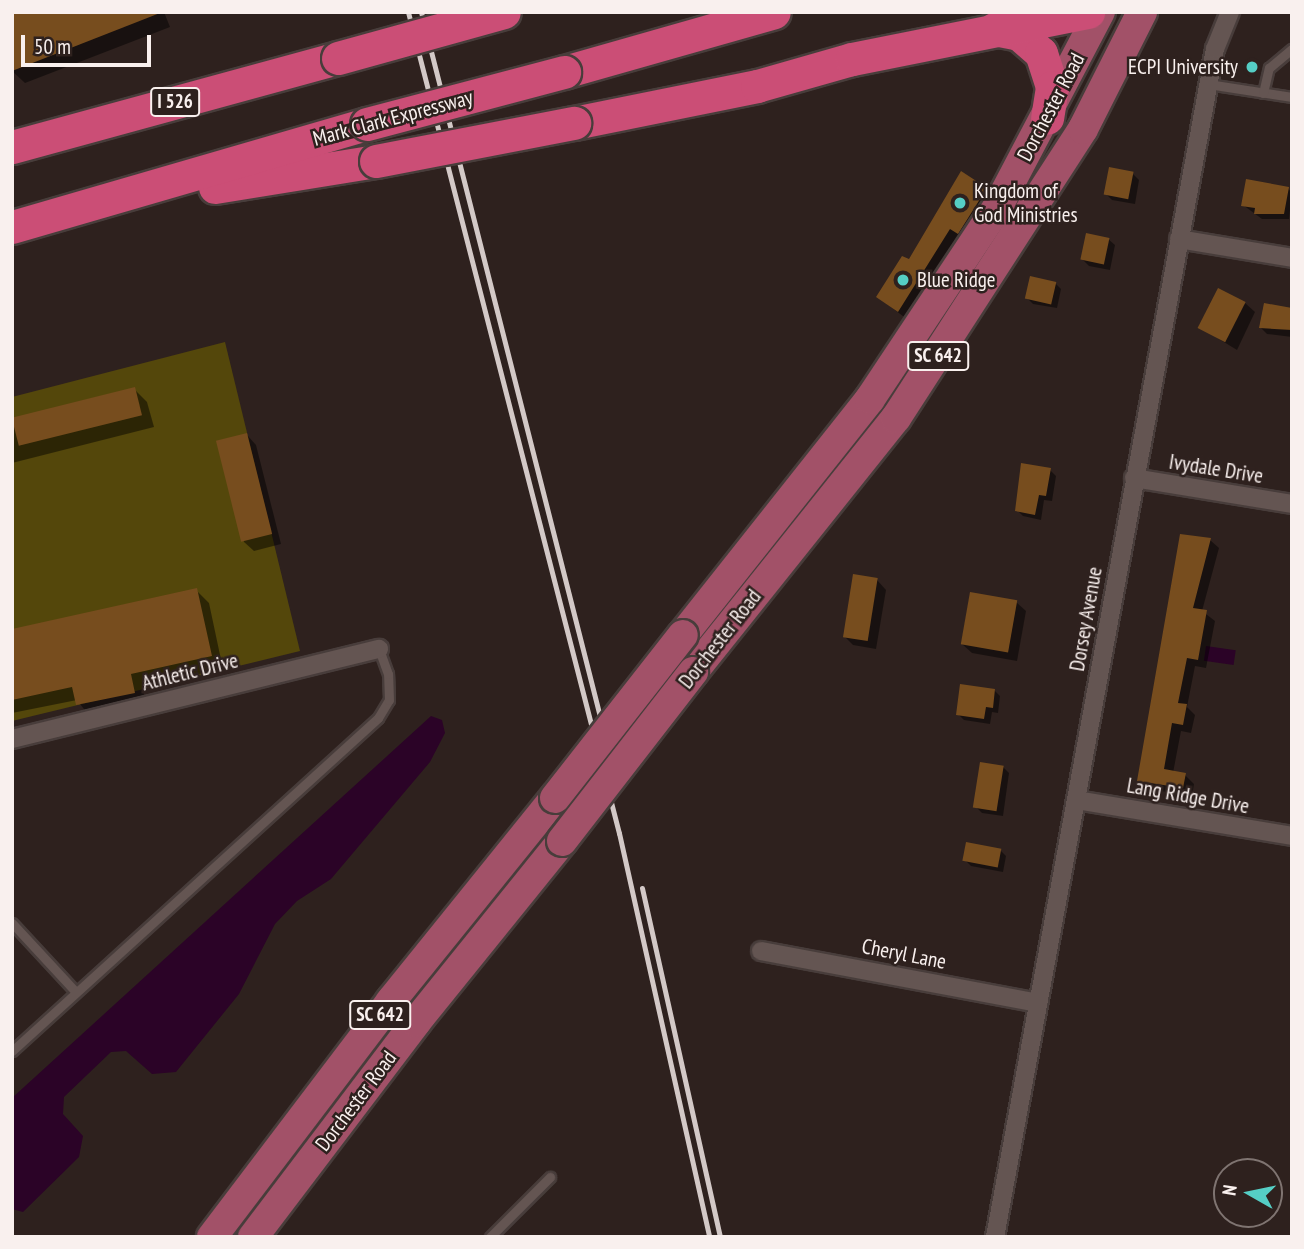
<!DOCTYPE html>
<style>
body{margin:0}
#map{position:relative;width:1304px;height:1249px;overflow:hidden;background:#2e211e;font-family:"PT Sans Narrow",sans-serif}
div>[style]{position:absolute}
.green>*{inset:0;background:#54470b}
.water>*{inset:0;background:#2b0327;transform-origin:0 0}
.shadow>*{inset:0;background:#0007}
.building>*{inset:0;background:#774d1e;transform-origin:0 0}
.roads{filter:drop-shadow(2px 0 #483d3b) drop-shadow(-2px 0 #483d3b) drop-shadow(0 2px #483d3b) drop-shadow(0 -2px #483d3b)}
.lane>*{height:9px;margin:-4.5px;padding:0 4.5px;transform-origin:4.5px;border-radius:4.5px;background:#645552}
.street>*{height:18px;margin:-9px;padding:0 9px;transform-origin:9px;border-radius:9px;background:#645552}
.primary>*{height:30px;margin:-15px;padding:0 15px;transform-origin:15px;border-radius:15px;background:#a25168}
.highway>*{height:33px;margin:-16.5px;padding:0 16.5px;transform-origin:16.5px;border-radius:16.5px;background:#cb4e76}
.rail>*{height:5px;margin:-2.5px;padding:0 2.5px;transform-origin:2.5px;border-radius:2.5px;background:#d3c9c7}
.bridges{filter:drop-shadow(2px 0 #483d3b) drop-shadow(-2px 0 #483d3b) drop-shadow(0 2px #483d3b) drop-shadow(0 -2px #483d3b)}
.primary-bridge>*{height:30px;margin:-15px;padding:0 15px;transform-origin:15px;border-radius:15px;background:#a25168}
.highway-bridge>*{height:33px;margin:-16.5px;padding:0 16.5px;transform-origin:16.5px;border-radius:16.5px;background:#cb4e76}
.dots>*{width:19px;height:19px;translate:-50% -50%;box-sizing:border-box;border:4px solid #2e211e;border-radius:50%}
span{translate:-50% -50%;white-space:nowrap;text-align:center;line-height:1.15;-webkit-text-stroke:5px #2e211e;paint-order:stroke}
.shield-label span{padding:2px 5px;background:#2e211e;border:2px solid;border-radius:5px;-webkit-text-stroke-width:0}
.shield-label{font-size:19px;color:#f9f0ee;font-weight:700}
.poi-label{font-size:21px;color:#f9f0ee}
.right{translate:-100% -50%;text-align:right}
.left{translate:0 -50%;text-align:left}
.street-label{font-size:21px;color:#f9f0ee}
.frame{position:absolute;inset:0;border:14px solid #f9f0ee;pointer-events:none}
.north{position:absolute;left:1213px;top:1158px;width:70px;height:70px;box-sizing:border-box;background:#2e211e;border:2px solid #7f7471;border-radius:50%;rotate:279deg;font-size:19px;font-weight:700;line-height:28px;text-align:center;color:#f9f0ee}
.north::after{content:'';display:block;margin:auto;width:24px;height:32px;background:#55cec5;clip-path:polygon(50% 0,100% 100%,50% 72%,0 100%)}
.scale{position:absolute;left:21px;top:35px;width:130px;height:32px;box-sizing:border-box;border:4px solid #f9f0ee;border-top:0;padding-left:9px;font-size:21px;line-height:24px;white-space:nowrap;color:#f9f0ee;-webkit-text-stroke:5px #2e211e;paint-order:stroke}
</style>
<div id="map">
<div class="green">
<i style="clip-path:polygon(225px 342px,300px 651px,12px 721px,12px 397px)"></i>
</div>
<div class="water">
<i style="left:1206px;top:646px;width:30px;height:15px;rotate:8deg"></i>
<i style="clip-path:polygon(431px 716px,442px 720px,445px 733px,430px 762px,331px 879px,297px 901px,275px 924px,239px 994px,176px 1072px,152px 1074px,126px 1051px,111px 1052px,64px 1097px,63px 1114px,83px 1136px,79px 1157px,23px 1212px,12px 1209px,12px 1098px)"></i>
</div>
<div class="shadow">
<i style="clip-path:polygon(12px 12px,164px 12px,170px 27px,25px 83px,12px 71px)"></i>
<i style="clip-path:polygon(962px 174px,996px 199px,908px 320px,878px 297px,909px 262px)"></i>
<i style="clip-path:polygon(1133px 174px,1139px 180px,1135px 204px,1112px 200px,1106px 194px)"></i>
<i style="clip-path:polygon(1288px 189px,1292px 192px,1289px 219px,1262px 219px,1243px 205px)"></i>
<i style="clip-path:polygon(1108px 239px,1115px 245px,1110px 270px,1089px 266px,1083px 260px)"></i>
<i style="clip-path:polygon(1055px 283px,1061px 289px,1057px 308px,1033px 304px,1027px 298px)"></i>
<i style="clip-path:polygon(1245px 303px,1255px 312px,1237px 350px,1201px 328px)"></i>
<i style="clip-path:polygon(1292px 309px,1292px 337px,1267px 334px,1261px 328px)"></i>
<i style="clip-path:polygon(134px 389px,147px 402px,154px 427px,12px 463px,12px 420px)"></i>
<i style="clip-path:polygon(247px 435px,256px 445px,281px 544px,254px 551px,244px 542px,219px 442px)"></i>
<i style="clip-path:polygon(1050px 470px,1056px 476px,1052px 501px,1044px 500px,1041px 520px,1023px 516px,1017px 510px)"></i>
<i style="clip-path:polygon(1210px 540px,1219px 548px,1202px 611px,1215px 621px,1206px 668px,1195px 666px,1187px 707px,1195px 715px,1191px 733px,1181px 731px,1173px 773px,1185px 775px,1194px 784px,1192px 796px,1148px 789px,1139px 780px)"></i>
<i style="clip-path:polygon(877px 580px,886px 590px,876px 649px,853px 645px,844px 636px)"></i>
<i style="clip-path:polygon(196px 590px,209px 603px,223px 669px,142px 686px,146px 705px,90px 717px,77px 700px,12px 713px,12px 630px)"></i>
<i style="clip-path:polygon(1016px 602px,1026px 611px,1017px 661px,972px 653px,962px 644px)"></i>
<i style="clip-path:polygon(994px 690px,1000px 696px,998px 713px,992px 712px,990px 724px,964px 720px,958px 714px)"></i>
<i style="clip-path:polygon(1003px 767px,1009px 773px,1003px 816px,982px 813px,976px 807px)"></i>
<i style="clip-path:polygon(1000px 850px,1006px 856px,1003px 872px,971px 866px,965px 860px)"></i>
</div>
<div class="building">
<i style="clip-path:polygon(12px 12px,160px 12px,160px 13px,12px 71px)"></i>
<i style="left:1109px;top:167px;width:25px;height:28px;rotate:11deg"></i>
<i style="clip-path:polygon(961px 171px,987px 188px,958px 234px,950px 229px,898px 312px,876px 297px,902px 256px,909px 259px)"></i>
<i style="clip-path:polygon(1246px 179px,1289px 187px,1284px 214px,1254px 214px,1255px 208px,1241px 206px)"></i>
<i style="left:1086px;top:233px;width:24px;height:27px;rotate:12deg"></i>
<i style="left:1030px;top:276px;width:27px;height:23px;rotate:13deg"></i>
<i style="left:1218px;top:288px;width:31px;height:45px;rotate:27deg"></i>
<i style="clip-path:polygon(1264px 303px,1292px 308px,1292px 330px,1259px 328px)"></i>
<i style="left:135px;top:387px;width:29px;height:127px;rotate:76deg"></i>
<i style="left:247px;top:433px;width:104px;height:32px;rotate:76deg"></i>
<i style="clip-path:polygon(1021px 463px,1051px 468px,1046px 496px,1039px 495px,1035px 515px,1015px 511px)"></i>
<i style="clip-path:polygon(1180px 534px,1211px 538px,1193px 608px,1207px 610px,1198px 660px,1187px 658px,1178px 703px,1187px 704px,1183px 725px,1172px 723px,1164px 769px,1186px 773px,1183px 788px,1137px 781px)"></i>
<i style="left:853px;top:574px;width:25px;height:64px;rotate:9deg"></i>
<i style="clip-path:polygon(197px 588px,212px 656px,131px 674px,135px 693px,76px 705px,72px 687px,12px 700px,12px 629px)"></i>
<i style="left:970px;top:592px;width:48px;height:53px;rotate:10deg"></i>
<i style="clip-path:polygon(960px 684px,995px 689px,993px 708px,986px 707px,984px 719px,956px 715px)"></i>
<i style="left:980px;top:762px;width:24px;height:46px;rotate:9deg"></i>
<i style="left:966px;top:842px;width:36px;height:19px;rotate:11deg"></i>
</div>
<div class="roads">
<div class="lane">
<i style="left:1208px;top:84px;width:85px;rotate:8.8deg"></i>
<i style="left:1263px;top:93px;width:26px;rotate:-77deg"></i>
<i style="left:1269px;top:68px;width:30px;rotate:-40deg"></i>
<i style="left:12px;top:923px;width:94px;rotate:47.2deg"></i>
<i style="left:12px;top:1051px;width:495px;rotate:-42.3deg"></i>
<i style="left:378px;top:718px;width:21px;rotate:-59deg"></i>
<i style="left:389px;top:700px;width:26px;rotate:-92deg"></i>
<i style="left:388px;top:674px;width:27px;rotate:-110deg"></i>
<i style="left:490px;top:1237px;width:85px;rotate:-45deg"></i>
</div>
<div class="street">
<i style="left:1179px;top:239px;width:115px;rotate:9.5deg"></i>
<i style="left:1134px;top:478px;width:160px;rotate:9.3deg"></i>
<i style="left:12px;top:739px;width:378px;rotate:-13.8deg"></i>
<i style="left:1077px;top:800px;width:218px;rotate:9.5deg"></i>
<i style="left:761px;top:951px;width:282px;rotate:10.6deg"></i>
<i style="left:995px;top:1237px;width:1208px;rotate:-79.51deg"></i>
<i style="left:1215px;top:49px;width:40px;rotate:-68deg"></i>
</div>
<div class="primary">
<i style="left:683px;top:635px;width:301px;rotate:-51.6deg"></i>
<i style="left:870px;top:399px;width:232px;rotate:-56.4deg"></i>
<i style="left:998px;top:206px;width:219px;rotate:-62.3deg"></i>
<i style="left:693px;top:672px;width:325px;rotate:-51.4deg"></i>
<i style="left:896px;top:418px;width:344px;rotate:-57.1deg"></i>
<i style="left:1083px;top:129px;width:131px;rotate:-63.2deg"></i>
<i style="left:212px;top:1237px;width:296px;rotate:-52.8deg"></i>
<i style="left:391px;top:1001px;width:261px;rotate:-51.1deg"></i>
<i style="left:253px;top:1237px;width:270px;rotate:-52.8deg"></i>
<i style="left:416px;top:1022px;width:233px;rotate:-51.1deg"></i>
</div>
<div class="highway">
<i style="left:994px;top:29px;width:25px;rotate:11deg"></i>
<i style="left:1019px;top:34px;width:29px;rotate:41deg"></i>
<i style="left:1041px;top:53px;width:36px;rotate:72deg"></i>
<i style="left:1052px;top:87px;width:31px;rotate:99deg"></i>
<i style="left:564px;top:72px;width:218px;rotate:-15.9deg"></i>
<i style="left:574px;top:123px;width:187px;rotate:-11.4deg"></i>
<i style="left:757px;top:86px;width:99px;rotate:-15.9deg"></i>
<i style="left:852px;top:59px;width:241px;rotate:-11.3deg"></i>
<i style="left:12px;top:147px;width:338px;rotate:-15.3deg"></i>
<i style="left:215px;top:187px;width:163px;rotate:-9.2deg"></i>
<i style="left:12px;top:227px;width:370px;rotate:-16.2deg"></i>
</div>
</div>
<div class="rail">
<i style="left:408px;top:12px;width:848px;rotate:75.59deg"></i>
<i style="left:619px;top:833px;width:414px;rotate:77.4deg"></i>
<i style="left:421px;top:12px;width:784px;rotate:75.75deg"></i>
<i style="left:642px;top:888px;width:358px;rotate:77.4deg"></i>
</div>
<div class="bridges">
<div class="primary-bridge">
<i style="left:555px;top:798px;width:207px;rotate:-51.9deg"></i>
<i style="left:562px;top:841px;width:214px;rotate:-52.2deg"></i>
</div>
<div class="highway-bridge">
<i style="left:338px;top:58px;width:172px;rotate:-15.5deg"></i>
<i style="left:367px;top:124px;width:204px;rotate:-14.8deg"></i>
<i style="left:376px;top:161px;width:202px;rotate:-10.9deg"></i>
</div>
</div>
<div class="dots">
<i style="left:1252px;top:67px;background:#55cec5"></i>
<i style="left:960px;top:203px;background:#55cec5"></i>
<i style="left:903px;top:280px;background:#55cec5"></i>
</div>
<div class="shield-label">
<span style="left:175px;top:102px">I 526</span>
<span style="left:938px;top:356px">SC 642</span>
<span style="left:380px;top:1015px">SC 642</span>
</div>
<div class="poi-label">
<span class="right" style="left:1238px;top:67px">ECPI University</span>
<span class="left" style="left:974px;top:203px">Kingdom of<br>God Ministries</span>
<span class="left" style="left:917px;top:280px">Blue Ridge</span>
</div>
<div class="street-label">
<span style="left:1051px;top:107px;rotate:-62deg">Dorchester Road</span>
<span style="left:393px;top:118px;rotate:-15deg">Mark Clark Expressway</span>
<span style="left:1216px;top:469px;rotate:9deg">Ivydale Drive</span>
<span style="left:1086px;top:619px;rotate:-80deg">Dorsey Avenue</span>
<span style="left:720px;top:639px;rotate:-52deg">Dorchester Road</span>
<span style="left:190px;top:672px;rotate:-14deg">Athletic Drive</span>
<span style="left:1188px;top:796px;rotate:10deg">Lang Ridge Drive</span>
<span style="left:904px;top:954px;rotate:11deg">Cheryl Lane</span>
<span style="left:356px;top:1101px;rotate:-53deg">Dorchester Road</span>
</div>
<div class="frame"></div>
<div class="north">N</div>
<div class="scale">50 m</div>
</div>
